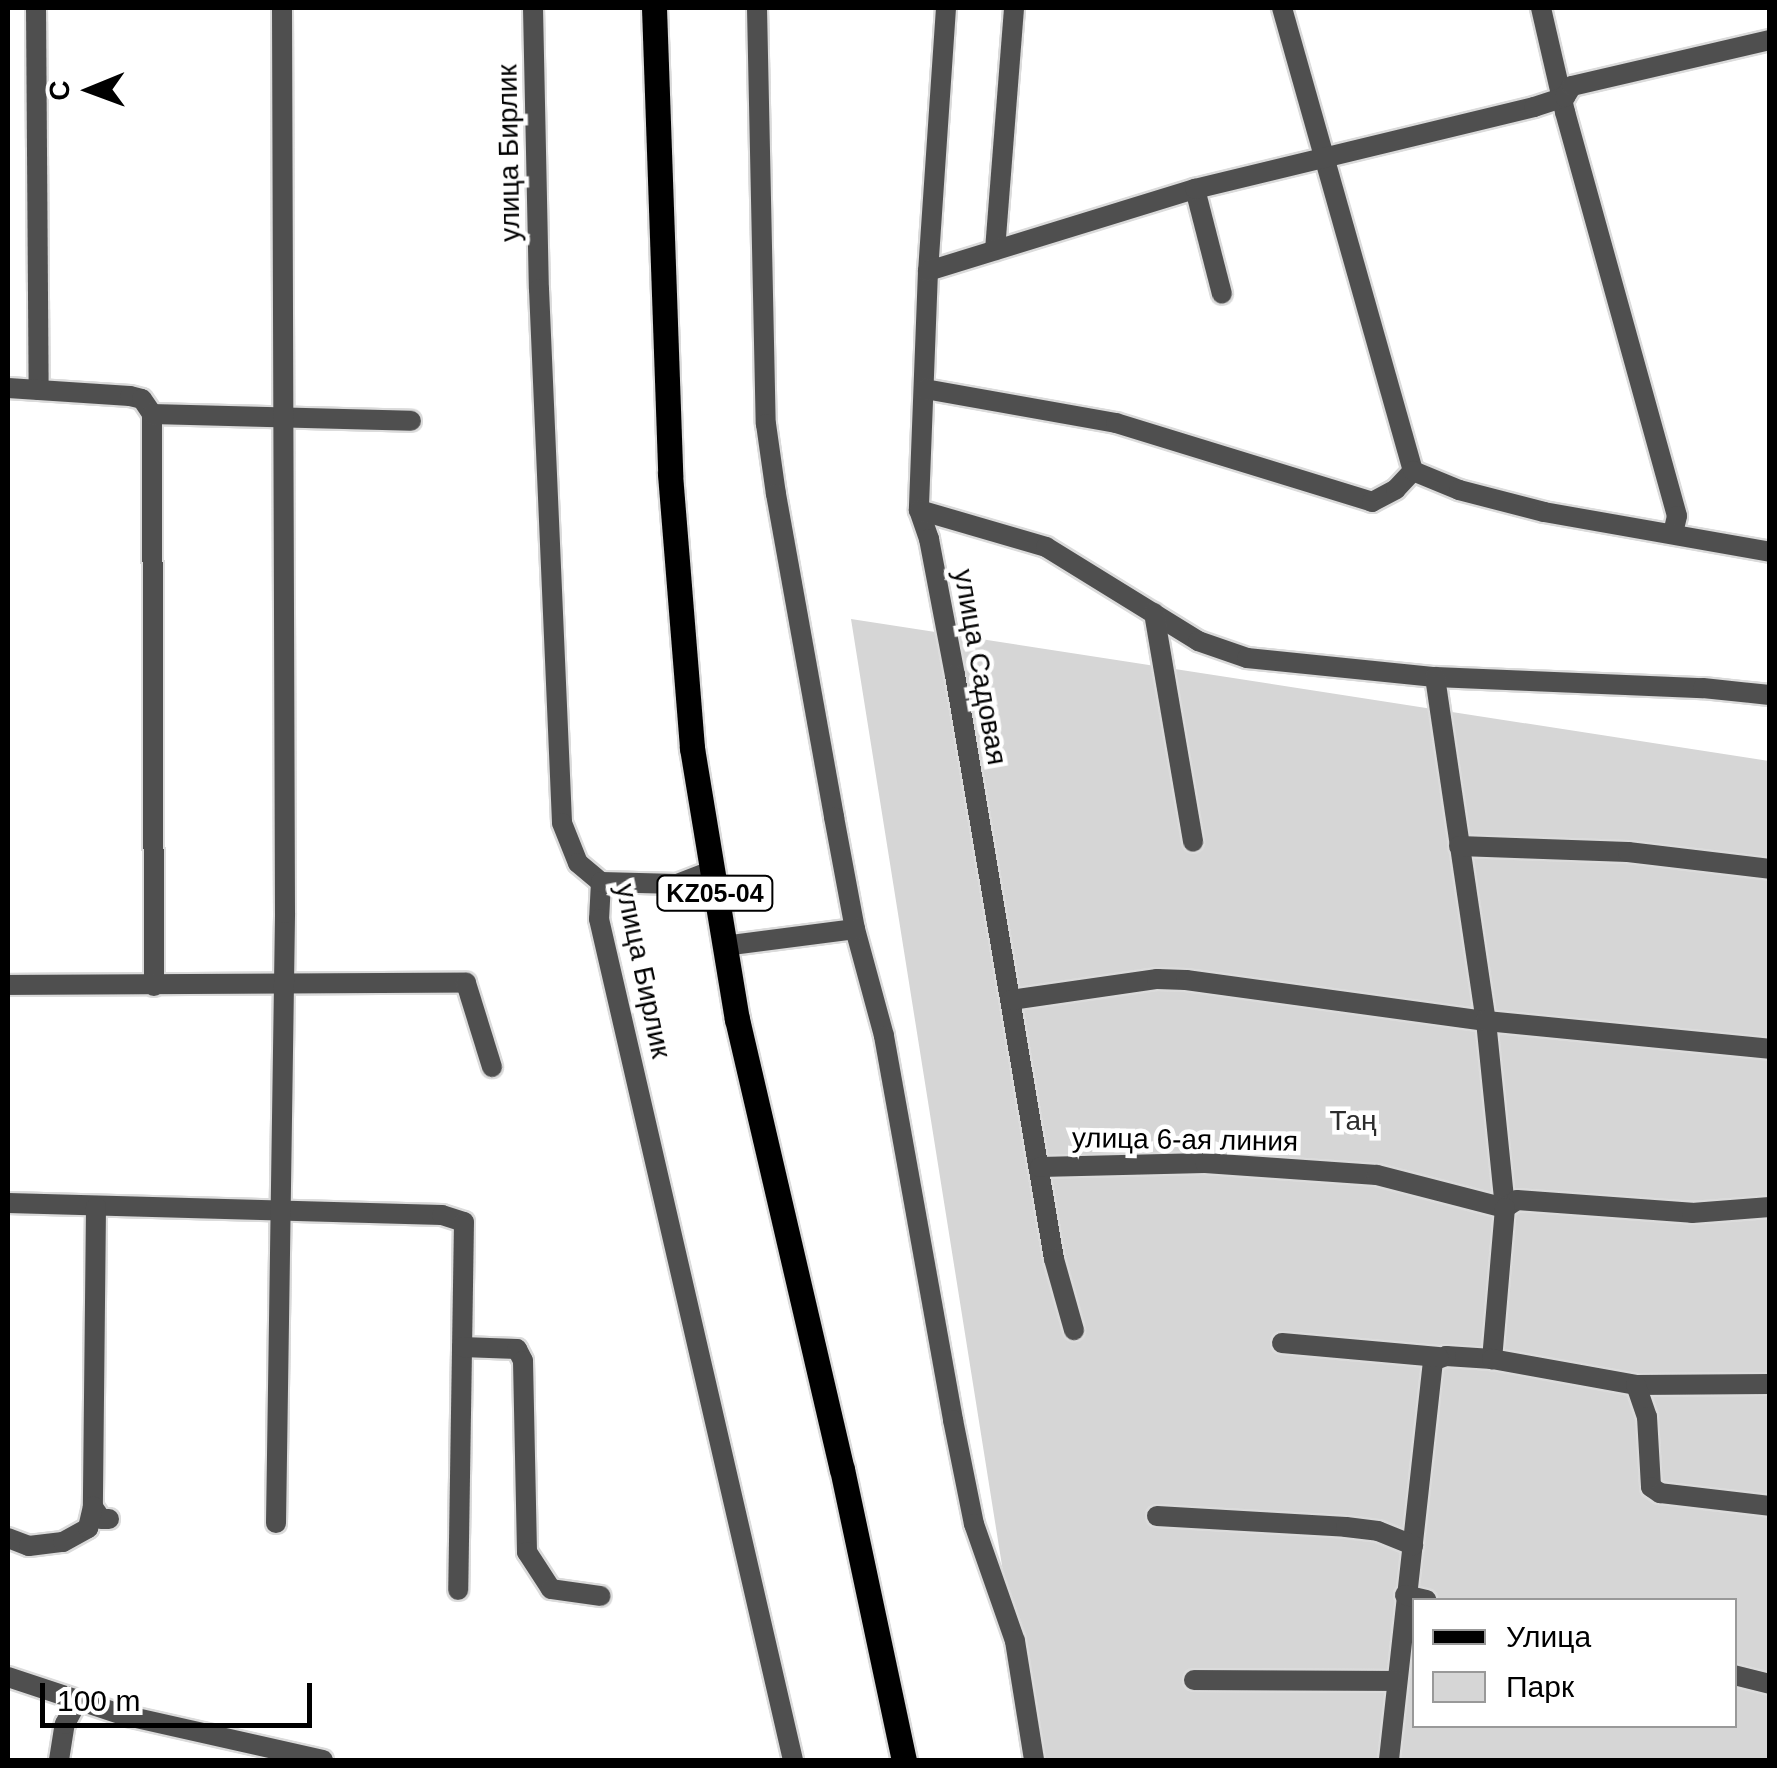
<!DOCTYPE html>
<meta charset="utf-8">
<style>
body{margin:0}
#map{position:relative;width:1777px;height:1768px;overflow:hidden;background:#fff;font-family:Helvetica,sans-serif}
div>[style]{position:absolute}
.green>*{inset:0;background:#d6d6d6}
.roads{filter:drop-shadow(2px 0 #dbdbdb) drop-shadow(-2px 0 #dbdbdb) drop-shadow(0 2px #dbdbdb) drop-shadow(0 -2px #dbdbdb)}
.minor>*{height:20px;margin:-10px;padding:0 10px;transform-origin:10px;border-radius:10px;background:#4f4f4f}
.tertiary>*{height:20px;margin:-10px;padding:0 10px;transform-origin:10px;border-radius:10px;background:#4f4f4f}
.primary>*{height:25px;margin:-12.5px;padding:0 12.5px;transform-origin:12.5px;border-radius:12.5px;background:#000}
span{translate:-50% -50%;white-space:nowrap;text-align:center;line-height:1.15;-webkit-text-stroke:9px #fff;paint-order:stroke}
.shield-label span{padding:2px 8px;background:#fff;border:2px solid;border-radius:8px;-webkit-text-stroke-width:0}
.shield-label{font-size:25px;color:#000;font-weight:700}
.street-label{font-size:28px;color:#000}
.park-label{font-size:28px;color:#2d2d2d}
.frame{position:absolute;inset:0;border:10px solid #000;pointer-events:none}
.legend{position:absolute;left:1412px;top:1598px;width:325px;height:130px;box-sizing:border-box;background:#fff;border:2px solid #999;margin:0;padding:12px 18px;list-style:none;font-size:30px;color:#000}
.legend li{display:flex;align-items:center;gap:20px;height:50px}
.legend b{width:50px;border:2px solid #999}
.north{position:absolute;left:40px;top:40px;width:100px;height:100px;-webkit-text-stroke:8px #fff;paint-order:stroke;rotate:269deg;font-size:28px;font-weight:700;line-height:40px;text-align:center;color:#000}
.north::after{content:'';display:block;margin:auto;width:35px;height:45px;background:#000;clip-path:polygon(50% 0,100% 100%,50% 72%,0 100%)}
.scale{position:absolute;left:40px;top:1683px;width:272px;height:45px;box-sizing:border-box;border:5px solid #000;border-top:0;padding-left:12px;font-size:30px;line-height:35px;white-space:nowrap;color:#000;-webkit-text-stroke:8px #fff;paint-order:stroke}
</style>
<div id="map">
<div class="green">
<i style="clip-path:polygon(evenodd,851px 619px,1769px 761px,1769px 1760px,1033px 1760px,851px 619px,1414px 1600px,1734px 1600px,1734px 1726px,1414px 1726px,1414px 1600px)"></i>
</div>
<div class="roads">
<div class="minor">
<i style="left:36px;top:8px;width:382px;rotate:89.6deg"></i>
<i style="left:533px;top:8px;width:281px;rotate:88.8deg"></i>
<i style="left:539px;top:289px;width:534px;rotate:87.53deg"></i>
<i style="left:562px;top:823px;width:43px;rotate:68.2deg"></i>
<i style="left:578px;top:863px;width:30px;rotate:40deg"></i>
<i style="left:601px;top:882px;width:37px;rotate:93deg"></i>
<i style="left:599px;top:919px;width:863px;rotate:77.01deg"></i>
<i style="left:757px;top:8px;width:416px;rotate:88.8deg"></i>
<i style="left:766px;top:424px;width:71px;rotate:81.9deg"></i>
<i style="left:776px;top:494px;width:328px;rotate:79.8deg"></i>
<i style="left:834px;top:817px;width:114px;rotate:79.4deg"></i>
<i style="left:855px;top:929px;width:111px;rotate:74.8deg"></i>
<i style="left:884px;top:1036px;width:390px;rotate:79.8deg"></i>
<i style="left:953px;top:1420px;width:106px;rotate:78.6deg"></i>
<i style="left:974px;top:1524px;width:124px;rotate:70.7deg"></i>
<i style="left:1015px;top:1641px;width:121px;rotate:80.9deg"></i>
<i style="left:946px;top:8px;width:264px;rotate:93.9deg"></i>
<i style="left:928px;top:271px;width:239px;rotate:92.2deg"></i>
<i style="left:919px;top:510px;width:31px;rotate:71deg"></i>
<i style="left:929px;top:539px;width:138px;rotate:79.2deg"></i>
<i style="left:955px;top:675px;width:592px;rotate:80.38deg"></i>
<i style="left:1054px;top:1259px;width:74px;rotate:74.3deg"></i>
<i style="left:1282px;top:8px;width:481px;rotate:74.2deg"></i>
<i style="left:1541px;top:8px;width:107px;rotate:77deg"></i>
<i style="left:1565px;top:112px;width:419px;rotate:74.5deg"></i>
<i style="left:1677px;top:516px;width:18px;rotate:103deg"></i>
<i style="left:1195px;top:189px;width:108px;rotate:75.6deg"></i>
<i style="left:995px;top:250px;width:243px;rotate:-85.5deg"></i>
<i style="left:928px;top:271px;width:279px;rotate:-17.1deg"></i>
<i style="left:1195px;top:189px;width:349px;rotate:-13.6deg"></i>
<i style="left:1534px;top:107px;width:33px;rotate:-18deg"></i>
<i style="left:1565px;top:97px;width:13px;rotate:-58deg"></i>
<i style="left:1572px;top:86px;width:203px;rotate:-13.1deg"></i>
<i style="left:8px;top:388px;width:122px;rotate:3.8deg"></i>
<i style="left:130px;top:396px;width:12px;rotate:14deg"></i>
<i style="left:142px;top:399px;width:18px;rotate:56deg"></i>
<i style="left:152px;top:414px;width:572px;rotate:89.8deg"></i>
<i style="left:925px;top:389px;width:194px;rotate:10.1deg"></i>
<i style="left:1116px;top:423px;width:268px;rotate:17.1deg"></i>
<i style="left:1372px;top:502px;width:27px;rotate:-28deg"></i>
<i style="left:1396px;top:489px;width:25px;rotate:-47deg"></i>
<i style="left:152px;top:414px;width:259px;rotate:1.5deg"></i>
<i style="left:1413px;top:471px;width:50px;rotate:22.4deg"></i>
<i style="left:1459px;top:490px;width:88px;rotate:14.5deg"></i>
<i style="left:1544px;top:512px;width:230px;rotate:10deg"></i>
<i style="left:919px;top:510px;width:132px;rotate:16.2deg"></i>
<i style="left:1046px;top:547px;width:179px;rotate:31.7deg"></i>
<i style="left:1198px;top:641px;width:52px;rotate:19.1deg"></i>
<i style="left:1247px;top:658px;width:189px;rotate:5.8deg"></i>
<i style="left:1435px;top:677px;width:268px;rotate:2.4deg"></i>
<i style="left:1703px;top:688px;width:67px;rotate:6deg"></i>
<i style="left:1154px;top:613px;width:232px;rotate:80.3deg"></i>
<i style="left:1435px;top:677px;width:348px;rotate:81.6deg"></i>
<i style="left:1486px;top:1021px;width:188px;rotate:84.2deg"></i>
<i style="left:1505px;top:1208px;width:14px;rotate:-34deg"></i>
<i style="left:1517px;top:1200px;width:175px;rotate:4.2deg"></i>
<i style="left:1692px;top:1213px;width:78px;rotate:-4.4deg"></i>
<i style="left:1459px;top:846px;width:169px;rotate:2deg"></i>
<i style="left:1628px;top:852px;width:143px;rotate:6.8deg"></i>
<i style="left:601px;top:882px;width:76px;rotate:1.5deg"></i>
<i style="left:677px;top:884px;width:36px;rotate:-21deg"></i>
<i style="left:724px;top:946px;width:132px;rotate:-7.4deg"></i>
<i style="left:8px;top:985px;width:458px;rotate:-0.3deg"></i>
<i style="left:466px;top:983px;width:88px;rotate:72.8deg"></i>
<i style="left:1011px;top:1000px;width:148px;rotate:-8.2deg"></i>
<i style="left:1157px;top:979px;width:29px;rotate:2deg"></i>
<i style="left:1186px;top:980px;width:303px;rotate:7.8deg"></i>
<i style="left:1486px;top:1021px;width:285px;rotate:5.6deg"></i>
<i style="left:1040px;top:1167px;width:165px;rotate:-1.4deg"></i>
<i style="left:1205px;top:1163px;width:172px;rotate:4deg"></i>
<i style="left:1377px;top:1175px;width:132px;rotate:14.5deg"></i>
<i style="left:1505px;top:1208px;width:152px;rotate:94.9deg"></i>
<i style="left:1492px;top:1359px;width:46px;rotate:-176.3deg"></i>
<i style="left:1446px;top:1356px;width:14px;rotate:159deg"></i>
<i style="left:1433px;top:1361px;width:401px;rotate:96.3deg"></i>
<i style="left:8px;top:1203px;width:434px;rotate:1.6deg"></i>
<i style="left:442px;top:1215px;width:23px;rotate:18deg"></i>
<i style="left:464px;top:1222px;width:368px;rotate:90.9deg"></i>
<i style="left:96px;top:1207px;width:300px;rotate:90.6deg"></i>
<i style="left:93px;top:1507px;width:14px;rotate:56deg"></i>
<i style="left:101px;top:1519px;width:8px"></i>
<i style="left:1282px;top:1343px;width:157px;rotate:5.1deg"></i>
<i style="left:462px;top:1347px;width:55px;rotate:2.1deg"></i>
<i style="left:517px;top:1349px;width:13px;rotate:63deg"></i>
<i style="left:523px;top:1361px;width:191px;rotate:88.8deg"></i>
<i style="left:527px;top:1552px;width:44px;rotate:57deg"></i>
<i style="left:551px;top:1589px;width:50px;rotate:8deg"></i>
<i style="left:1492px;top:1359px;width:146px;rotate:10.2deg"></i>
<i style="left:1636px;top:1385px;width:134px;rotate:-0.4deg"></i>
<i style="left:1636px;top:1385px;width:34px;rotate:71deg"></i>
<i style="left:1647px;top:1417px;width:70px;rotate:86.7deg"></i>
<i style="left:1651px;top:1487px;width:11px;rotate:34deg"></i>
<i style="left:1660px;top:1493px;width:111px;rotate:6.7deg"></i>
<i style="left:1157px;top:1516px;width:189px;rotate:3.3deg"></i>
<i style="left:1346px;top:1527px;width:32px;rotate:7deg"></i>
<i style="left:1378px;top:1531px;width:38px;rotate:22deg"></i>
<i style="left:276px;top:1523px;width:610px;rotate:-89.15deg"></i>
<i style="left:285px;top:913px;width:905px;rotate:-90.19deg"></i>
<i style="left:8px;top:1538px;width:22px;rotate:21deg"></i>
<i style="left:29px;top:1546px;width:34px;rotate:-7deg"></i>
<i style="left:63px;top:1542px;width:29px;rotate:-29deg"></i>
<i style="left:88px;top:1528px;width:22px;rotate:-77deg"></i>
<i style="left:1405px;top:1595px;width:22px;rotate:13deg"></i>
<i style="left:1734px;top:1675px;width:37px;rotate:14deg"></i>
<i style="left:1194px;top:1680px;width:201px;rotate:0.3deg"></i>
<i style="left:59px;top:1760px;width:36px;rotate:-81deg"></i>
<i style="left:65px;top:1724px;width:26px;rotate:-62deg"></i>
</div>
<div class="tertiary">
<i style="left:8px;top:1677px;width:121px;rotate:18.3deg"></i>
<i style="left:123px;top:1715px;width:205px;rotate:12.7deg"></i>
</div>
<div class="primary">
<i style="left:654px;top:8px;width:466px;rotate:88deg"></i>
<i style="left:670px;top:474px;width:275px;rotate:85.4deg"></i>
<i style="left:692px;top:748px;width:275px;rotate:80.6deg"></i>
<i style="left:737px;top:1019px;width:462px;rotate:76.9deg"></i>
<i style="left:842px;top:1469px;width:298px;rotate:78deg"></i>
</div>
</div>
<div class="shield-label">
<span style="left:715px;top:893px">KZ05-04</span>
</div>
<div class="street-label">
<span style="left:509px;top:153px;rotate:-91deg">улица Бирлик</span>
<span style="left:980px;top:667px;rotate:80deg">улица Садовая</span>
<span style="left:643px;top:971px;rotate:78deg">улица Бирлик</span>
<span style="left:1185px;top:1140px;rotate:1deg">улица 6-ая линия</span>
</div>
<div class="park-label">
<span style="left:1353px;top:1121px">Таң</span>
</div>
<div class="frame"></div>
<ul class="legend">
<li><b style="height:12px;background:#000"></b>Улица</li>
<li><b style="height:28px;background:#d6d6d6"></b>Парк</li>
</ul>
<div class="north">С</div>
<div class="scale">100 m</div>
</div>
